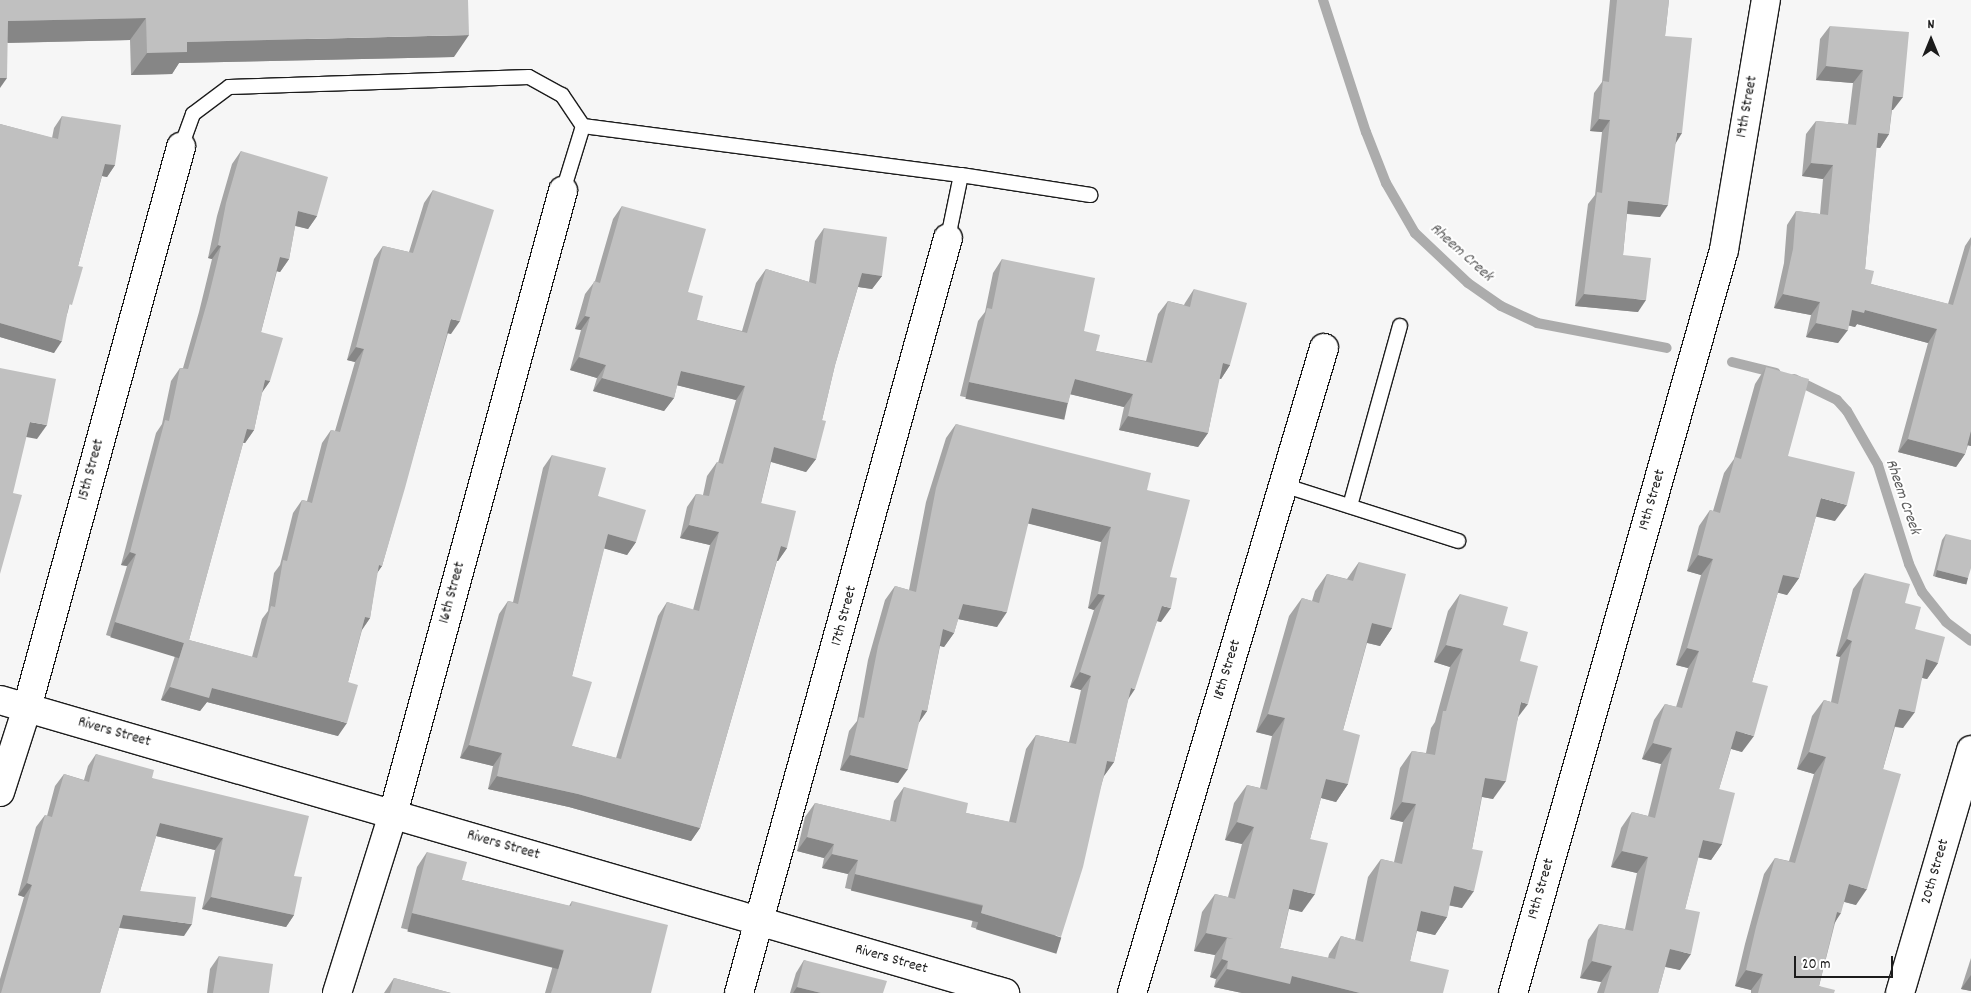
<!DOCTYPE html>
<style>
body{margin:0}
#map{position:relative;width:1971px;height:993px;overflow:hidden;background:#f6f6f6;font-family:Dekko,sans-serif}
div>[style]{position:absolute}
.stream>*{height:10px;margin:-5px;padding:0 5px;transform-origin:5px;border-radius:5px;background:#acacac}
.roads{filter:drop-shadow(1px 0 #1c1c1c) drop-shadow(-1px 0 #1c1c1c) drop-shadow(0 1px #1c1c1c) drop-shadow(0 -1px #1c1c1c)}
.service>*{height:14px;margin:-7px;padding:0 7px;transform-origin:7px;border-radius:7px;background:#fff}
.minor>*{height:28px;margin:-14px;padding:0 14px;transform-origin:14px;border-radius:14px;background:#fff}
.wall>*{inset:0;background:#a5a5a5}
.shaded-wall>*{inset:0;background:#868686;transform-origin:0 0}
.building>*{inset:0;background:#c0c0c0}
span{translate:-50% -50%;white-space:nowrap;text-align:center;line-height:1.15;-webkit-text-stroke:4px #fff;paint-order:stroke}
.street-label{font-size:15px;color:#1c1c1c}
.water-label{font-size:16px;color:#5d5d5d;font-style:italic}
.north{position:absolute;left:1906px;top:15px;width:50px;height:50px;-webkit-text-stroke:4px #fff;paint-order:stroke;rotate:0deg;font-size:14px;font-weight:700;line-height:20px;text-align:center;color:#1c1c1c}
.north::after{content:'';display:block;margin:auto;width:18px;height:22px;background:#1c1c1c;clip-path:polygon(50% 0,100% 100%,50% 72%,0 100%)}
.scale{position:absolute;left:1794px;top:956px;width:99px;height:22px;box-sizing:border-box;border:2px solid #1c1c1c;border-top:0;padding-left:6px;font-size:15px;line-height:18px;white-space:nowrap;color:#1c1c1c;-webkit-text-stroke:4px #fff;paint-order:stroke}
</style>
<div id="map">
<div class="stream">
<i style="left:1323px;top:0;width:139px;rotate:72deg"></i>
<i style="left:1366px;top:132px;width:55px;rotate:68.6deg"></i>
<i style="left:1386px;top:183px;width:58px;rotate:59.9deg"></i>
<i style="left:1415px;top:233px;width:73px;rotate:43.3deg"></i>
<i style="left:1468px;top:283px;width:40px;rotate:34.9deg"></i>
<i style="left:1501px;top:306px;width:40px;rotate:25deg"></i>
<i style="left:1537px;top:323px;width:132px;rotate:10.9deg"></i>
<i style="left:1732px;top:362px;width:45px;rotate:14deg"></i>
<i style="left:1794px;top:379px;width:48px;rotate:26deg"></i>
<i style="left:1837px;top:400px;width:15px;rotate:48deg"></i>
<i style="left:1847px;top:411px;width:62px;rotate:60.1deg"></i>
<i style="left:1878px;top:465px;width:104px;rotate:72.6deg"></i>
<i style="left:1909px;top:564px;width:31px;rotate:65deg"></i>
<i style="left:1922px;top:592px;width:38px;rotate:51deg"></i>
<i style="left:1946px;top:622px;width:31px;rotate:37deg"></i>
</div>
<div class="roads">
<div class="service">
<i style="left:181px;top:147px;width:35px;rotate:-70deg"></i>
<i style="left:193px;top:114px;width:45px;rotate:-36.9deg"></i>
<i style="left:229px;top:87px;width:300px;rotate:-1.9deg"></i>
<i style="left:529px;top:77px;width:38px;rotate:29deg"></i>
<i style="left:562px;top:95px;width:37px;rotate:56deg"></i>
<i style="left:583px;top:126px;width:381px;rotate:7.4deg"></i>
<i style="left:961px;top:175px;width:64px;rotate:101.7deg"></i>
<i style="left:961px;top:175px;width:131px;rotate:8.8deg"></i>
<i style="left:563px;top:191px;width:68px;rotate:-72.9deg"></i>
<i style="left:1283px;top:485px;width:184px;rotate:17.7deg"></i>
<i style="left:1350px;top:506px;width:187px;rotate:-74.5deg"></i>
</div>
<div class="minor">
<i style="left:0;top:700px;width:1047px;rotate:16.25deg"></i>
<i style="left:0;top:792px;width:88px;rotate:-72.2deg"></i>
<i style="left:27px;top:708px;width:582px;rotate:-74.65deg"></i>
<i style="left:337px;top:993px;width:188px;rotate:-72.6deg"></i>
<i style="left:393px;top:814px;width:646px;rotate:-74.74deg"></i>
<i style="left:739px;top:993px;width:783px;rotate:-74.53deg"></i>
<i style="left:1132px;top:993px;width:673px;rotate:-73.42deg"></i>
<i style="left:1513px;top:993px;width:772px;rotate:-74.15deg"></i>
<i style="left:1724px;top:250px;width:254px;rotate:-80.5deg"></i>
<i style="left:1900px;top:993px;width:253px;rotate:-73.7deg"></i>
</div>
</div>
<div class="wall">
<i style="clip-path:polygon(0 0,454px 57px,179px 63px,172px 74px,131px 75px,130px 40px,8px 43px)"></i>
<i style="clip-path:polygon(1610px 0,1669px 0,1665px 36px,1675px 143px,1660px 217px,1627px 214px,1623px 255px,1638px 312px,1575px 306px,1588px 204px,1595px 195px,1602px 132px,1590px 131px,1594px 93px,1602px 82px)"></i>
<i style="clip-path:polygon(1830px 26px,1893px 110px,1892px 110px,1889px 134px,1880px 148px,1876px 147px,1865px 269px,1871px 284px,1948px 304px,1965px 246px,1971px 237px,1971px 446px,1968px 445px,1965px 454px,1956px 467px,1898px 452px,1928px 343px,1857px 324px,1855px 327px,1848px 325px,1838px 343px,1806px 337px,1811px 315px,1774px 308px,1784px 263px,1787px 225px,1796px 211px,1820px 214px,1823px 179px,1802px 176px,1806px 134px,1816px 121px,1848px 124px,1853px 83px,1816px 80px,1820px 39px)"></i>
<i style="clip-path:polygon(62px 116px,115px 165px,107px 177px,102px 176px,78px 266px,68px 311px,54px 353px,0 337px,0 124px,52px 138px,54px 128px)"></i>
<i style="clip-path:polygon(241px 151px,317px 216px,308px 229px,295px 226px,289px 259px,280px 272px,277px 271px,261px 332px,270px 381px,262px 392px,254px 430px,245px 443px,243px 443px,189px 640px,252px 657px,262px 619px,268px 611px,274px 573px,280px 565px,293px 513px,302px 500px,307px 501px,322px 443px,331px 430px,335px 431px,355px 362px,347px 360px,374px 259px,383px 246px,409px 252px,424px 203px,433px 190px,451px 334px,448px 333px,382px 566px,377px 572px,370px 618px,362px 630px,348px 682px,338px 736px,207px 702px,200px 711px,161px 700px,175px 656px,106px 635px,127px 566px,121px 565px,156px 433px,162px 424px,171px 381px,180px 368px,183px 368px,199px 312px,212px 259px,208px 258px,217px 216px,232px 164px)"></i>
<i style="clip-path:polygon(622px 206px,688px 292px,697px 320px,742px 331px,756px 283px,766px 269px,809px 282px,815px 241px,824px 228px,882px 276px,872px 289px,858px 287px,835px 365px,822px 420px,816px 459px,806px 472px,771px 462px,761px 503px,787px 548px,778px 561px,777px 561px,700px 828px,691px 841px,569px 807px,488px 789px,493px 766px,460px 758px,499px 614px,508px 601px,513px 602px,543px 468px,552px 455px,598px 496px,636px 542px,627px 555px,604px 548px,572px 676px,572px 746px,616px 758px,658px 616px,667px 602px,693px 610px,710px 545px,680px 538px,687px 507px,696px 494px,703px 495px,707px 476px,717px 462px,718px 463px,736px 400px,677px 385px,674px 398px,664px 411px,593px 391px,597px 378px,570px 370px,581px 330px,575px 329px,585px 294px,595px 281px,613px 219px)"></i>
<i style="clip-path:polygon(1002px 259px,1084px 331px,1096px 351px,1146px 361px,1158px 314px,1168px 301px,1184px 305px,1185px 303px,1194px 289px,1230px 365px,1221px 379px,1219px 378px,1208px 433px,1198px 447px,1119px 430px,1124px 407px,1070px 394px,1068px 403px,1058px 417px,960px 396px,978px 321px,985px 312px,993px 273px)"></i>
<i style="clip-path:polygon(1766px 367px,1788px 456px,1835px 521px,1816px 516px,1799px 578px,1787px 595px,1778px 592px,1752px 682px,1742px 752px,1731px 749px,1719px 789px,1722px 844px,1711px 860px,1698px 857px,1685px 909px,1680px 970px,1665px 967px,1658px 993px,1597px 993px,1601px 982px,1580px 978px,1588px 940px,1599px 924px,1625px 929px,1637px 873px,1611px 867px,1621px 828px,1632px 812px,1648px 816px,1661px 764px,1642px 759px,1654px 720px,1665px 704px,1676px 707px,1688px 668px,1676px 665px,1701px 575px,1687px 571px,1699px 526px,1710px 510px,1713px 511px,1724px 473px,1734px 459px,1755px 384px)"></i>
<i style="clip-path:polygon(956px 424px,1147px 490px,1170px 577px,1161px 622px,1157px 621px,1128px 699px,1114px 762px,1104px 776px,1051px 951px,971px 927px,973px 919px,845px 888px,848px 874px,822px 868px,824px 858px,797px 851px,805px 817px,815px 803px,890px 821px,894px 801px,904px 787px,966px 813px,1009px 822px,1026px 749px,1036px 735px,1069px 742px,1081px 690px,1070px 687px,1094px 610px,1088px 608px,1101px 542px,1028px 523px,997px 627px,958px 619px,954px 633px,944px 647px,940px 646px,927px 711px,918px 724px,898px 783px,840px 770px,849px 731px,857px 721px,868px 660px,885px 600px,895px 586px,909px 590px,926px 502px,946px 438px)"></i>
<i style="clip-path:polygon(1946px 534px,1968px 578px,1964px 584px,1933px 576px,1942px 540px)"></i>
<i style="clip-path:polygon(1359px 562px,1392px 628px,1380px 646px,1367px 643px,1343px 730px,1348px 784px,1336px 802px,1321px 798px,1310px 839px,1302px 912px,1289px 909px,1280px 948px,1328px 958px,1329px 954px,1341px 936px,1355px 940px,1368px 877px,1381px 859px,1394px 862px,1403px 822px,1390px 819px,1400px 768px,1412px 751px,1426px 753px,1431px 728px,1435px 722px,1450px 667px,1434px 662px,1448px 611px,1460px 594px,1503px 625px,1520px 661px,1518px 718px,1493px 799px,1482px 797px,1472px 849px,1462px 908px,1449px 905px,1447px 917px,1435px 935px,1417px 931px,1410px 961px,1443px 993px,1242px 993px,1214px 987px,1216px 979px,1210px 977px,1215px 955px,1194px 951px,1202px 912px,1215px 894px,1228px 897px,1242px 844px,1225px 840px,1234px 803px,1247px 785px,1260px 788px,1272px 736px,1256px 732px,1289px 616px,1302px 598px,1312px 601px,1315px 591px,1327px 574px,1347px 579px)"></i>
<i style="clip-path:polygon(1865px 573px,1905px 603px,1915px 629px,1938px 663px,1927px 679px,1922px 678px,1903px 728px,1895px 727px,1883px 769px,1856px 905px,1844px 902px,1835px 923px,1819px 986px,1834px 993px,1751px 993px,1751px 990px,1735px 986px,1745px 944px,1764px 874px,1775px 858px,1789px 861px,1814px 774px,1797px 769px,1812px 716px,1824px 700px,1831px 702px,1840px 657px,1836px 656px,1853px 589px)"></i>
<i style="clip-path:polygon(96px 754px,152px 778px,294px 876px,294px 915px,286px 927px,202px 909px,215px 850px,156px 836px,140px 891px,184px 936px,119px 928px,100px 993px,0 993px,0 979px,24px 897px,18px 895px,36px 827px,45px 815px,47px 816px,55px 786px,64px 774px,84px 780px,88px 766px)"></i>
<i style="clip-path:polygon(427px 852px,462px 880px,569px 906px,572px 901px,651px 993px,545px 993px,553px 965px,401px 928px,417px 867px)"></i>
<i style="clip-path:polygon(219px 956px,269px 993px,207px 993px,210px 969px)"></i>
<i style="clip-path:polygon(1971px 958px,1971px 991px,1961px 989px)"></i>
<i style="clip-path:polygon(804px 960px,883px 993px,790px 993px,796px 973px)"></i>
<i style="clip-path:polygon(394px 978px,451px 993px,384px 993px)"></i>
</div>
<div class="shaded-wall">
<i style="clip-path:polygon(146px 18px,130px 40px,0 43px,8px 21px)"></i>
<i style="clip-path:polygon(469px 35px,454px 57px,179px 63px,172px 74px,131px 75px,147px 53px,187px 42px)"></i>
<i style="clip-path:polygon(1826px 66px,1863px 70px,1853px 83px,1816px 80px)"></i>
<i style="clip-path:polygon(0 78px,7px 78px,0 88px)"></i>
<i style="clip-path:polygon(1893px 96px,1903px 97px,1893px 110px,1884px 110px)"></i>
<i style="clip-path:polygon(1599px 119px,1610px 120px,1602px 132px,1590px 131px)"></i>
<i style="clip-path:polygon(1677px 133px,1682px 133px,1674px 146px)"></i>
<i style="clip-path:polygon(1878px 133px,1889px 134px,1880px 148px,1868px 147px)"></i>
<i style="clip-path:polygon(1811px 163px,1833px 165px,1823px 179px,1802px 176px)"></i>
<i style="clip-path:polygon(105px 164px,115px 165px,107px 177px,97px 175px)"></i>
<i style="clip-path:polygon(1628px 201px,1668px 205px,1660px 217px,1620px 213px)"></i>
<i style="clip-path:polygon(298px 211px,317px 216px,308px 229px,289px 224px)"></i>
<i style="clip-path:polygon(218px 245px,221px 246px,212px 259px,208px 258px)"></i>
<i style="clip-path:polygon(280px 257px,289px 259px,280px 272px,271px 270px)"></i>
<i style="clip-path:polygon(862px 273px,882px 276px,872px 289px,852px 286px)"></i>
<i style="clip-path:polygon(1584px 294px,1646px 300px,1638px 312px,1575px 306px)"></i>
<i style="clip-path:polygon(1783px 294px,1820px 302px,1811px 315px,1774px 308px)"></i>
<i style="clip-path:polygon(1852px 310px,1865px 310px,1937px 329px,1928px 343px,1857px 324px,1855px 327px,1842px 324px)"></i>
<i style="clip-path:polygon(585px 316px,590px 317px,581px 330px,575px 329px)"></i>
<i style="clip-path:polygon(451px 319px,460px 321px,451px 334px,442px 332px)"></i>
<i style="clip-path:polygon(0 323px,62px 341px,54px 353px,0 337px)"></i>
<i style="clip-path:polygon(1816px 323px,1848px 330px,1838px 343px,1806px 337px)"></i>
<i style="clip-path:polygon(356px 347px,364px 349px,355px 362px,347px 360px)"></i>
<i style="clip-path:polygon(579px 357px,606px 365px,597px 378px,570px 370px)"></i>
<i style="clip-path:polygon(1223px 363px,1230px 365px,1221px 379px,1213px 377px)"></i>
<i style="clip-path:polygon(681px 371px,745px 386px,736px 400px,672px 384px)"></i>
<i style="clip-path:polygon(602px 378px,674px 398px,664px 411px,593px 391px)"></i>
<i style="clip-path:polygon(1075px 379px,1133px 394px,1124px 407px,1065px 393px)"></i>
<i style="clip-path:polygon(265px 380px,270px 381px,261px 394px)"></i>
<i style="left:969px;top:382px;width:101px;height:17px;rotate:12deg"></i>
<i style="clip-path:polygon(1128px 416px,1208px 433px,1198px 447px,1119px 430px)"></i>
<i style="clip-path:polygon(30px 422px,47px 425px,37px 439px,21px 436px)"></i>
<i style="clip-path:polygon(247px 429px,254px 430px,245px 443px,238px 442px)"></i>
<i style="clip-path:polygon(1971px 431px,1971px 446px,1962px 444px)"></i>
<i style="clip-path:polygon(1908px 439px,1965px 454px,1956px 467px,1898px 452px)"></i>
<i style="clip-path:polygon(774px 447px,816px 459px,806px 472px,765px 460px)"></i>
<i style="clip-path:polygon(1821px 498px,1847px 505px,1835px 521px,1809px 515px)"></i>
<i style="clip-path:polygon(1032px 508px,1111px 527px,1101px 542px,1022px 522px)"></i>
<i style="clip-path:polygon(689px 525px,719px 532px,710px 545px,680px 538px)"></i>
<i style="clip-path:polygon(608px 534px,636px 542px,627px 555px,599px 547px)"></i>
<i style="clip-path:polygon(781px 546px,787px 548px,778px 561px,772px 560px)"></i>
<i style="clip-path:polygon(130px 552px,136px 554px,127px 566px,121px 565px)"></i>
<i style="clip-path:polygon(1698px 555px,1713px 559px,1701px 575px,1687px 571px)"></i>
<i style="clip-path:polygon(379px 565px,382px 566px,373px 579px)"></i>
<i style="left:1937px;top:570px;width:32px;height:7px;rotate:14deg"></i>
<i style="clip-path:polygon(1783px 575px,1799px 578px,1787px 595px,1771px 591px)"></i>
<i style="clip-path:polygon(1098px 594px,1105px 595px,1094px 610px,1088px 608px)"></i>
<i style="clip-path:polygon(963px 604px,1007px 612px,997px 627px,953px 618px)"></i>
<i style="clip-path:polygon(1162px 606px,1171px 608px,1161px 622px,1152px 620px)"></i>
<i style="clip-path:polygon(365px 617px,370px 618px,361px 631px)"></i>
<i style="left:115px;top:622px;width:72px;height:16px;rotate:17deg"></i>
<i style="clip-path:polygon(1372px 623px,1392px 628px,1380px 646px,1360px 641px)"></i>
<i style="clip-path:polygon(943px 629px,954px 633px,944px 647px,933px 644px)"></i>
<i style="clip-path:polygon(1847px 639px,1852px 641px,1840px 657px,1836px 656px)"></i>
<i style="clip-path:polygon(1446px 645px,1463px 649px,1450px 667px,1434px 662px)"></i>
<i style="clip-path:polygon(1687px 648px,1699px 651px,1688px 668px,1676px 665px)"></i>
<i style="clip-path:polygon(1926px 659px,1938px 663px,1927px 679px,1915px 676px)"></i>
<i style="clip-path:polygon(1080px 672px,1091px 676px,1081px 690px,1070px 687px)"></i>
<i style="clip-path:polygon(170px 687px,212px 688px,347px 723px,338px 736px,207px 702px,200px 711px,161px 700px)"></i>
<i style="clip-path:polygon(1131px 688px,1135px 689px,1125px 704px)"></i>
<i style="clip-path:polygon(1521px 702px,1528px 704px,1515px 721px)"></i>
<i style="clip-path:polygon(1899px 709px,1915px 712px,1903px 728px,1888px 725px)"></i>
<i style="clip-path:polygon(922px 710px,927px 711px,917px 725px)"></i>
<i style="clip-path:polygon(1268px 714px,1285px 718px,1272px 736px,1256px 732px)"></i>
<i style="clip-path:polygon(1736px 731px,1754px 736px,1742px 752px,1725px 747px)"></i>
<i style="clip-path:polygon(1653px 743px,1672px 748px,1661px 764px,1642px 759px)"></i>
<i style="clip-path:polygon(469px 745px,502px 753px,493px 766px,460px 758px)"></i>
<i style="clip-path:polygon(1809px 752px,1826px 757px,1814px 774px,1797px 769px)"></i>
<i style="clip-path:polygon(850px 755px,908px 769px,898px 783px,840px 770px)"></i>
<i style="clip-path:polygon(1107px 761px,1114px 762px,1104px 776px)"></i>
<i style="clip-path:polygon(497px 776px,578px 794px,700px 828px,691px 841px,569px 807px,488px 789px)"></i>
<i style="clip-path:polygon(1485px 778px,1506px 781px,1493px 799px,1473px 795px)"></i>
<i style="clip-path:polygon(1326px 779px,1348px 784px,1336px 802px,1314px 796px)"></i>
<i style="clip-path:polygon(1402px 802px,1416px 804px,1403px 822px,1390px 819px)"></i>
<i style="clip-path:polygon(1237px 822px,1254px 827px,1242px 844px,1225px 840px)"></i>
<i style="clip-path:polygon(160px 823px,223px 838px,215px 850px,152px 835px)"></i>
<i style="clip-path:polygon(807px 837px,834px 844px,824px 858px,797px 851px)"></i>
<i style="clip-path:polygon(1703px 840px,1722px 844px,1711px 860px,1691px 856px)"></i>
<i style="clip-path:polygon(1622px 851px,1648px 857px,1637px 873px,1611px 867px)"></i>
<i style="clip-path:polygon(832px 854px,858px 860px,848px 874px,822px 868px)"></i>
<i style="left:855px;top:874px;width:132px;height:17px;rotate:14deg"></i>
<i style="clip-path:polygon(27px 883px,32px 885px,24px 897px,18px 895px)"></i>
<i style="clip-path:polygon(1849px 884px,1867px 889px,1856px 905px,1838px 900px)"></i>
<i style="clip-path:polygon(1454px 886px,1474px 891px,1462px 908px,1442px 904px)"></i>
<i style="clip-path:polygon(1293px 889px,1315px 894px,1302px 912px,1281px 907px)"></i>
<i style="clip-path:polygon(211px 897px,294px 915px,286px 927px,202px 909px)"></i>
<i style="clip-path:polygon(1421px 911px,1447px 917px,1435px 935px,1409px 929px)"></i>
<i style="clip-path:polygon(1837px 912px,1841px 913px,1830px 930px)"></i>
<i style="left:412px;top:913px;width:156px;height:19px;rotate:14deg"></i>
<i style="left:981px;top:913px;width:84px;height:17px;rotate:17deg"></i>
<i style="clip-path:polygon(123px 915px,192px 924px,184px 936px,114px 927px)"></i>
<i style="clip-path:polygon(1206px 933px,1234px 939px,1227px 938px,1215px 955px,1194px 951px)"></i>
<i style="clip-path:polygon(1670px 949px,1691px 954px,1680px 970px,1658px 965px)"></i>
<i style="clip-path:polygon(1222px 959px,1228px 961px,1216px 979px,1210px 977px)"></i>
<i style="clip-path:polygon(1592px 961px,1612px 966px,1601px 982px,1580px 978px)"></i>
<i style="clip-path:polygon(1227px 969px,1292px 976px,1360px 993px,1242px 993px,1214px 987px)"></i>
<i style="clip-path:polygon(1746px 970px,1763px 974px,1751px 990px,1735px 986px)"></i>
<i style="clip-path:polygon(1971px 975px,1971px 991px,1961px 989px)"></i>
<i style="clip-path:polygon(797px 987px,821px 993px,793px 993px)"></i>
</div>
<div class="building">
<i style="clip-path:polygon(0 0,468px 0,469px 35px,187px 42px,187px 52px,147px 53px,146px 18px,8px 21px,7px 78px,0 78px)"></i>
<i style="clip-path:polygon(1617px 0,1669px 0,1665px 36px,1692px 38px,1682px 133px,1677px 133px,1668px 205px,1628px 201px,1623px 255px,1651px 258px,1646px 300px,1584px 294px,1597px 192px,1602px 193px,1610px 120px,1599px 119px,1603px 81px,1609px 82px)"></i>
<i style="clip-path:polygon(1830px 26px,1909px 32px,1903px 97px,1893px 96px,1889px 134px,1878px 133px,1865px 269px,1874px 271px,1871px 284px,1953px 305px,1971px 244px,1971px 431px,1965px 454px,1908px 439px,1937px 329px,1865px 310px,1864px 313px,1852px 310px,1848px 330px,1816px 323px,1820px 302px,1783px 294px,1793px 249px,1796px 211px,1828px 215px,1833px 165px,1811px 163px,1816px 121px,1856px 125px,1863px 70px,1826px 66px)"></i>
<i style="clip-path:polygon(62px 116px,121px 125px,115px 165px,105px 164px,78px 266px,83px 267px,72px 305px,69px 304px,62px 341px,0 323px,0 124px,58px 139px)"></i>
<i style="clip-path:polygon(241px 151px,328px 177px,317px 216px,298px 211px,289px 259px,280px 257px,261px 332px,283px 338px,270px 381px,265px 380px,254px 430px,247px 429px,189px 640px,257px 658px,271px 606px,275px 607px,283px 560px,287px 561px,302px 500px,312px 503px,331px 430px,340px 432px,364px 349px,356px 347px,383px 246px,413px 253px,433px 190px,494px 210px,460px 321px,451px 319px,405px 488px,382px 566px,379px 565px,370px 618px,365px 617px,348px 682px,358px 685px,347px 723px,212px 688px,209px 698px,170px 687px,184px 643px,115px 622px,136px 554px,130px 552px,165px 420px,169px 421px,180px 368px,188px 369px,208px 299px,221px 246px,218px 245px,226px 203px)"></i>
<i style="clip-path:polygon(622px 206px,706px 229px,688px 292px,703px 296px,697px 320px,747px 333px,766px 269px,816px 284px,824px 228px,887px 237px,882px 276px,862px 273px,835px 365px,822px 420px,826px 421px,816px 459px,774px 447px,761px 503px,796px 511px,787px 548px,781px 546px,700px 828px,578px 794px,497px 776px,502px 753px,469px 745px,508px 601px,518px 604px,552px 455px,606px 468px,598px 496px,646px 510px,636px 542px,608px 534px,572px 676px,592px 682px,572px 746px,621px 759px,667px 602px,699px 611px,719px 532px,689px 525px,696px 494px,709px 496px,717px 462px,723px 464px,745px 386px,681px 371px,674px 398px,602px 378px,606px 365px,579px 357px,590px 317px,585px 316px,594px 281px,600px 283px)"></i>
<i style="clip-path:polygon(1002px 259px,1095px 278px,1084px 331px,1100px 335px,1096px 351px,1152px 363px,1168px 301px,1190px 307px,1194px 289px,1247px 303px,1230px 365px,1223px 363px,1208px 433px,1128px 416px,1133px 394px,1075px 379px,1068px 403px,969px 382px,987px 308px,992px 309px)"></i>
<i style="clip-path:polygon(1766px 367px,1809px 379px,1788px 456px,1855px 472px,1847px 505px,1821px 498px,1799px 578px,1783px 575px,1752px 682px,1768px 686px,1754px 736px,1736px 731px,1719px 789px,1735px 793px,1722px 844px,1703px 840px,1685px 909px,1700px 912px,1691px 954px,1670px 949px,1658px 993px,1604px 993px,1612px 966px,1592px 961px,1599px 924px,1633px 931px,1648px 857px,1622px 851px,1632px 812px,1655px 818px,1672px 748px,1653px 743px,1665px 704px,1682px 708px,1699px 651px,1687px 648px,1713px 559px,1698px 555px,1710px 510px,1720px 513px,1735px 457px,1741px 459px)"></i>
<i style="clip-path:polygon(0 368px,56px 379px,47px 425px,30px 422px,13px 493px,22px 495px,0 574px)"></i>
<i style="clip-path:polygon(956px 424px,1151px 473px,1147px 490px,1190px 500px,1170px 577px,1177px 578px,1171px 608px,1162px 606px,1135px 689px,1131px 688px,1114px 762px,1107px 761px,1083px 867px,1061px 937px,981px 913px,983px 905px,855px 874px,858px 860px,832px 854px,834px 844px,807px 837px,815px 803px,896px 822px,904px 787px,968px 803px,966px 813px,1016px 823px,1036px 735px,1076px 744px,1091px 676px,1080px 672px,1105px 595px,1098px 594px,1111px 527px,1032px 508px,1007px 612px,963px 604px,954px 633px,943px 629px,927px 711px,922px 710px,908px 769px,850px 755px,859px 717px,864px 718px,878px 646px,895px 586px,916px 592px,936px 488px)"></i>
<i style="clip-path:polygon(1946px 534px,1971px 540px,1971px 568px,1968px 578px,1937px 570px)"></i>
<i style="clip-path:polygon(1359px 562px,1406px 574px,1392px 628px,1372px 623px,1343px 730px,1360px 735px,1348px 784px,1326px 779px,1310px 839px,1328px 843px,1315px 894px,1293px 889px,1280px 948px,1335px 959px,1341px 936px,1363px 942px,1381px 859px,1402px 864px,1416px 804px,1402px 802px,1412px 751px,1435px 755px,1443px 711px,1446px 711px,1463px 649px,1446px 645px,1460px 594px,1508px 607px,1503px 625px,1528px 632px,1520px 661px,1538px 666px,1528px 704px,1521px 702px,1506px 781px,1485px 778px,1472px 849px,1483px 851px,1474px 891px,1454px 886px,1447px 917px,1421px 911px,1410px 961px,1449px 970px,1443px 993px,1360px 993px,1292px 976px,1290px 984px,1227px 969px,1228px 961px,1222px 959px,1227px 938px,1234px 939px,1206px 933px,1215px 894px,1235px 899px,1254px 827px,1237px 822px,1247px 785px,1267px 790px,1285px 718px,1268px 714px,1302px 598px,1319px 603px,1327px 574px,1353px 581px)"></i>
<i style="clip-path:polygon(1865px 573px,1910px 584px,1905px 603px,1921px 607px,1915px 629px,1945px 637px,1938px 663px,1926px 659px,1915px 712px,1899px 709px,1883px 769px,1901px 774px,1867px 889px,1849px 884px,1841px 913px,1837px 912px,1819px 986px,1835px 990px,1834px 993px,1758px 993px,1763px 974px,1746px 970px,1756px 927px,1775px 858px,1795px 863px,1809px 816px,1826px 757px,1809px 752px,1824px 700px,1838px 704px,1852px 641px,1847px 639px)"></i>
<i style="clip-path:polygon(96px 754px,154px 770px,152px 778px,309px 816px,294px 876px,302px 877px,294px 915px,211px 897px,223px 838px,160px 823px,140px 891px,196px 897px,192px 924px,123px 915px,100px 993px,1px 993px,32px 885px,27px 883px,45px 815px,52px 817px,64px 774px,89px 782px)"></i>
<i style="clip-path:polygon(427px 852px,467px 862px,462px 880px,571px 906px,572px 901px,668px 925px,651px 993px,551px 993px,564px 950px,412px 913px)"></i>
<i style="clip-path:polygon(219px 956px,273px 964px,269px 993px,213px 993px)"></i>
<i style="clip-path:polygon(804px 960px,887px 981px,883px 993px,821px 993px,797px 987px)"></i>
<i style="clip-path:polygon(394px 978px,451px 993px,390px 993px)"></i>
</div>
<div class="street-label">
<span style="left:1748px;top:107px;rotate:-80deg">19th Street</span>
<span style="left:92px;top:470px;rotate:-75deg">15th Street</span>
<span style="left:1653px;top:500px;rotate:-74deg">19th Street</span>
<span style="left:453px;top:593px;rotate:-75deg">16th Street</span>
<span style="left:845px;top:616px;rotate:-75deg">17th Street</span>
<span style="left:1228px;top:670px;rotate:-73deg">18th Street</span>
<span style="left:114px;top:733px;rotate:16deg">Rivers Street</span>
<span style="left:503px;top:846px;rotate:16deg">Rivers Street</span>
<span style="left:1936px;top:872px;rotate:-74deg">20th Street</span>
<span style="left:1542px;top:889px;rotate:-74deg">19th Street</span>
<span style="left:891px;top:960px;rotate:16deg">Rivers Street</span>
</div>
<div class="water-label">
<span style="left:1461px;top:253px;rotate:42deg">Rheem Creek</span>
<span style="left:1902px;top:497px;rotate:71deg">Rheem Creek</span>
</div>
<div class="north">N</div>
<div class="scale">20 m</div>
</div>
